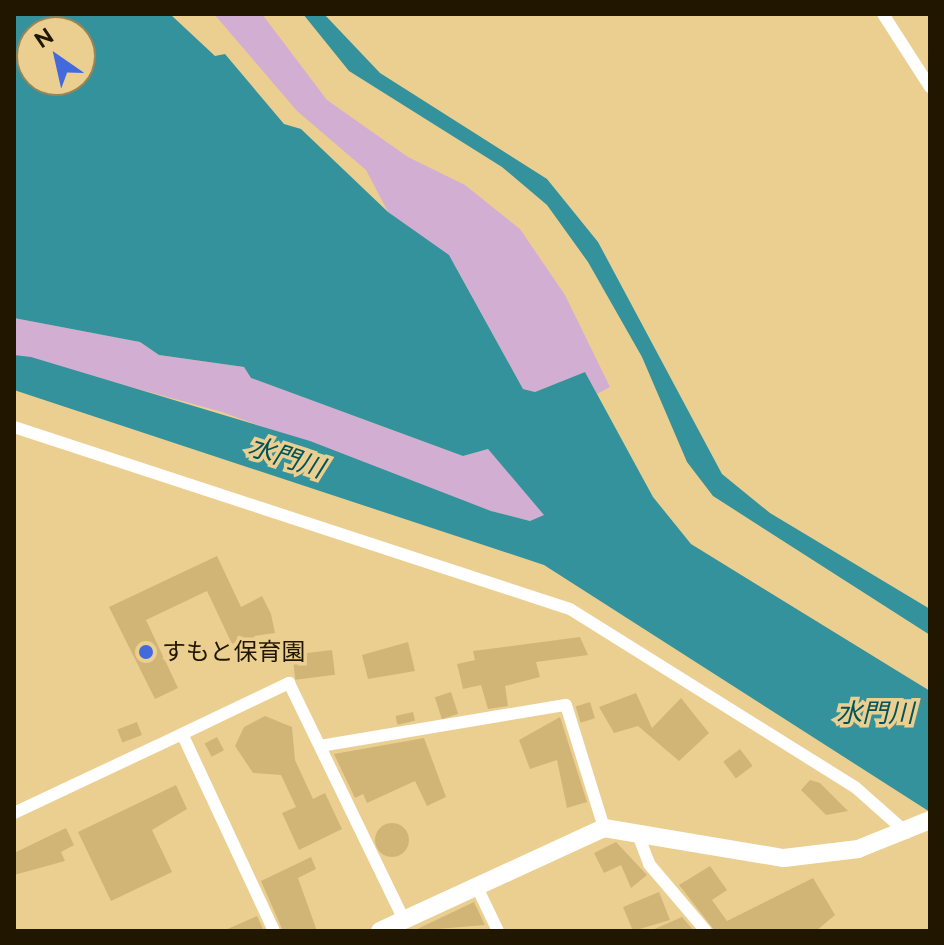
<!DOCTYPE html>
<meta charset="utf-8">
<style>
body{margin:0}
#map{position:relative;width:944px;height:945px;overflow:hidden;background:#ebcf90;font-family:Raleway,"Noto Sans JP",sans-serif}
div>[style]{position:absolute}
.green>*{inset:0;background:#d2afd2}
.water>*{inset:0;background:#34929c}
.building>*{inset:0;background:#d1b577;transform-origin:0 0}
.round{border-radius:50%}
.street>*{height:12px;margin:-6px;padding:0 6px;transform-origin:6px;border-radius:6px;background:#fff}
.secondary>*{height:18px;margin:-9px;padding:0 9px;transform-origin:9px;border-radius:9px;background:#fff}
.dots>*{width:22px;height:22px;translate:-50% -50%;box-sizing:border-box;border:4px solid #ebcf90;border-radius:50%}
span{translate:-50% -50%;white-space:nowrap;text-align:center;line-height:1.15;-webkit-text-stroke:7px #ebcf90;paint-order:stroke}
.poi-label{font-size:24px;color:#211600}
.left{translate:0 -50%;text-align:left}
.water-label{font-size:26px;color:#00535b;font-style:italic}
.frame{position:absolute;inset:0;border:16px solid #211600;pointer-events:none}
.north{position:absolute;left:16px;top:16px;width:80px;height:80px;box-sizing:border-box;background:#ebcf90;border:2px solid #9a8556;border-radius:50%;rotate:326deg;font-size:22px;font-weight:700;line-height:32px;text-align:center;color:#211600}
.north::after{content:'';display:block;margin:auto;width:28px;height:36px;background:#426adc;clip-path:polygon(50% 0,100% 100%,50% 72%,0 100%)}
</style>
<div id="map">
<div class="green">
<i style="clip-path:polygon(214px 14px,262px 14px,327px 100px,408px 157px,465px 185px,520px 229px,565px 295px,610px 387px,597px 394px,585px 372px,535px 392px,523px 389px,453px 262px,388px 212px,366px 170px,297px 111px)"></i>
<i style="clip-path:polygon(14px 318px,140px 342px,159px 355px,244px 367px,251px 378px,463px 456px,488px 449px,545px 515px,530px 521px,491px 511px,222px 412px,14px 355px)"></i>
</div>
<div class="water">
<i style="clip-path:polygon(evenodd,14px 14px,170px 14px,215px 56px,225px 54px,284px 124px,301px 129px,388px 212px,449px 255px,523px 389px,535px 392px,585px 372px,653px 497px,691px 544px,930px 691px,930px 812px,544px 565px,14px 390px,14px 355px,31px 357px,310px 441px,491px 511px,530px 521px,544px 515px,488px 449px,463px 456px,251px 378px,244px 367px,159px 355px,140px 342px,14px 318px,14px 14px,32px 32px,80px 32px,80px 80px,32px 80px,32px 32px)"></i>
<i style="clip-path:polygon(303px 14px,324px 14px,380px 73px,547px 179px,598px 242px,722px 474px,770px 513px,930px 609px,930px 635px,713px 496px,687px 462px,642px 357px,588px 262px,547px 205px,502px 167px,349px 71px)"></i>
</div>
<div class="building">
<i style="clip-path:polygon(217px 556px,241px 607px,262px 596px,271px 614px,275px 633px,254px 636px,265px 659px,255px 664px,242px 639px,232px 644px,207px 591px,146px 620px,178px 688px,155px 699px,109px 607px)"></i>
<i style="clip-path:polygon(580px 637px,588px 655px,536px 662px,540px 677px,505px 686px,508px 706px,488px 709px,481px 685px,463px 689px,457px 664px,475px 660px,473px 651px)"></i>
<i style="clip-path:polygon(408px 642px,415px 671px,368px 679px,362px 655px)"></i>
<i style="left:332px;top:650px;width:25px;height:40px;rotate:83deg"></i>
<i style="left:451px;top:692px;width:23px;height:17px;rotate:72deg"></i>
<i style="clip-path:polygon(636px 693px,652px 728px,681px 698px,709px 733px,679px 761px,638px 726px,614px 733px,599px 707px)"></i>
<i style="left:590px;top:702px;width:17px;height:15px;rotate:73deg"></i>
<i style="left:413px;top:712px;width:9px;height:18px;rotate:77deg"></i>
<i style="clip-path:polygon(265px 716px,292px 727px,295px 760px,313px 799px,325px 793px,342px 829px,299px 850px,282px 813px,296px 807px,281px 775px,253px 773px,235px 746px,244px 727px)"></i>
<i style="clip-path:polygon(560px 717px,587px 802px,567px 808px,557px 760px,530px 769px,519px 740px)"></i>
<i style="left:137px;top:722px;width:14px;height:21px;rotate:69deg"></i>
<i style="left:217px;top:737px;width:15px;height:14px;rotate:62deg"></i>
<i style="clip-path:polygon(424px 738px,446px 797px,427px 806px,415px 781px,367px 803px,363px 794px,355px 798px,334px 754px)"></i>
<i style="left:740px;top:749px;width:21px;height:21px;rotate:53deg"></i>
<i style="clip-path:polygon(810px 780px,820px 783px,848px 811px,826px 815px,801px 790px)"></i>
<i style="clip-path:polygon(176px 785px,187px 809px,152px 830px,172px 872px,111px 901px,78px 832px)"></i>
<i class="round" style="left:375px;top:823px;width:34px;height:34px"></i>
<i style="clip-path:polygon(66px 828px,74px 845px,61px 852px,65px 861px,14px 875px,14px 853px)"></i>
<i style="clip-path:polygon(616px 842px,647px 875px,631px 888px,621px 865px,604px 873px,594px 853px)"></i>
<i style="clip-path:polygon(311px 857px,316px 869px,298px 878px,317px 931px,283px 931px,261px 881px)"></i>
<i style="clip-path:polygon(710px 866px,727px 890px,712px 900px,727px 921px,813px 878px,835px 915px,816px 931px,715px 931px,679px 885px)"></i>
<i style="clip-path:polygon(659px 892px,670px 920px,633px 931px,623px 907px)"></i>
<i style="clip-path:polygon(474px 902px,485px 925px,413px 931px,453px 912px)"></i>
<i style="clip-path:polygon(257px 916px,264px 931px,223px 931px)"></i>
<i style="clip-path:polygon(682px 917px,694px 931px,650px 931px)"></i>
</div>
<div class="street">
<i style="left:883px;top:14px;width:87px;rotate:57.2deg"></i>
<i style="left:14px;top:427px;width:585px;rotate:18.13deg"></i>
<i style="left:570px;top:609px;width:336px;rotate:32deg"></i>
<i style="left:855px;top:787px;width:69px;rotate:41.5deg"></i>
<i style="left:320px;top:746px;width:249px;rotate:-9.5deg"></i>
<i style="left:566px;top:705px;width:129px;rotate:72.8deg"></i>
<i style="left:14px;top:813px;width:186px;rotate:-25.2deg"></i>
<i style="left:637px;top:832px;width:34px;rotate:69deg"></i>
<i style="left:649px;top:864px;width:88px;rotate:49.6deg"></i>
<i style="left:476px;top:885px;width:51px;rotate:64.4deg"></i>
<i style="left:274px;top:931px;width:217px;rotate:-115deg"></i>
<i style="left:182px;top:734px;width:119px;rotate:-25.5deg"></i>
<i style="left:289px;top:683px;width:263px;rotate:64.1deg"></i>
</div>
<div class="secondary">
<i style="left:380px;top:931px;width:247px;rotate:-24.7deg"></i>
<i style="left:604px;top:828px;width:182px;rotate:9.5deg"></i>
<i style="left:784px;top:858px;width:75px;rotate:-6.9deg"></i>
<i style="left:858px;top:849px;width:78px;rotate:-21.9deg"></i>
</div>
<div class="dots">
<i style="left:146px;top:652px;background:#426adc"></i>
</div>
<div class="poi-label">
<span class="left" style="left:162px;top:652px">すもと保育園</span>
</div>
<div class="water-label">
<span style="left:286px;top:458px;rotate:18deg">水門川</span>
<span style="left:875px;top:714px">水門川</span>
</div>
<div class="frame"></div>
<div class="north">N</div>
</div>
